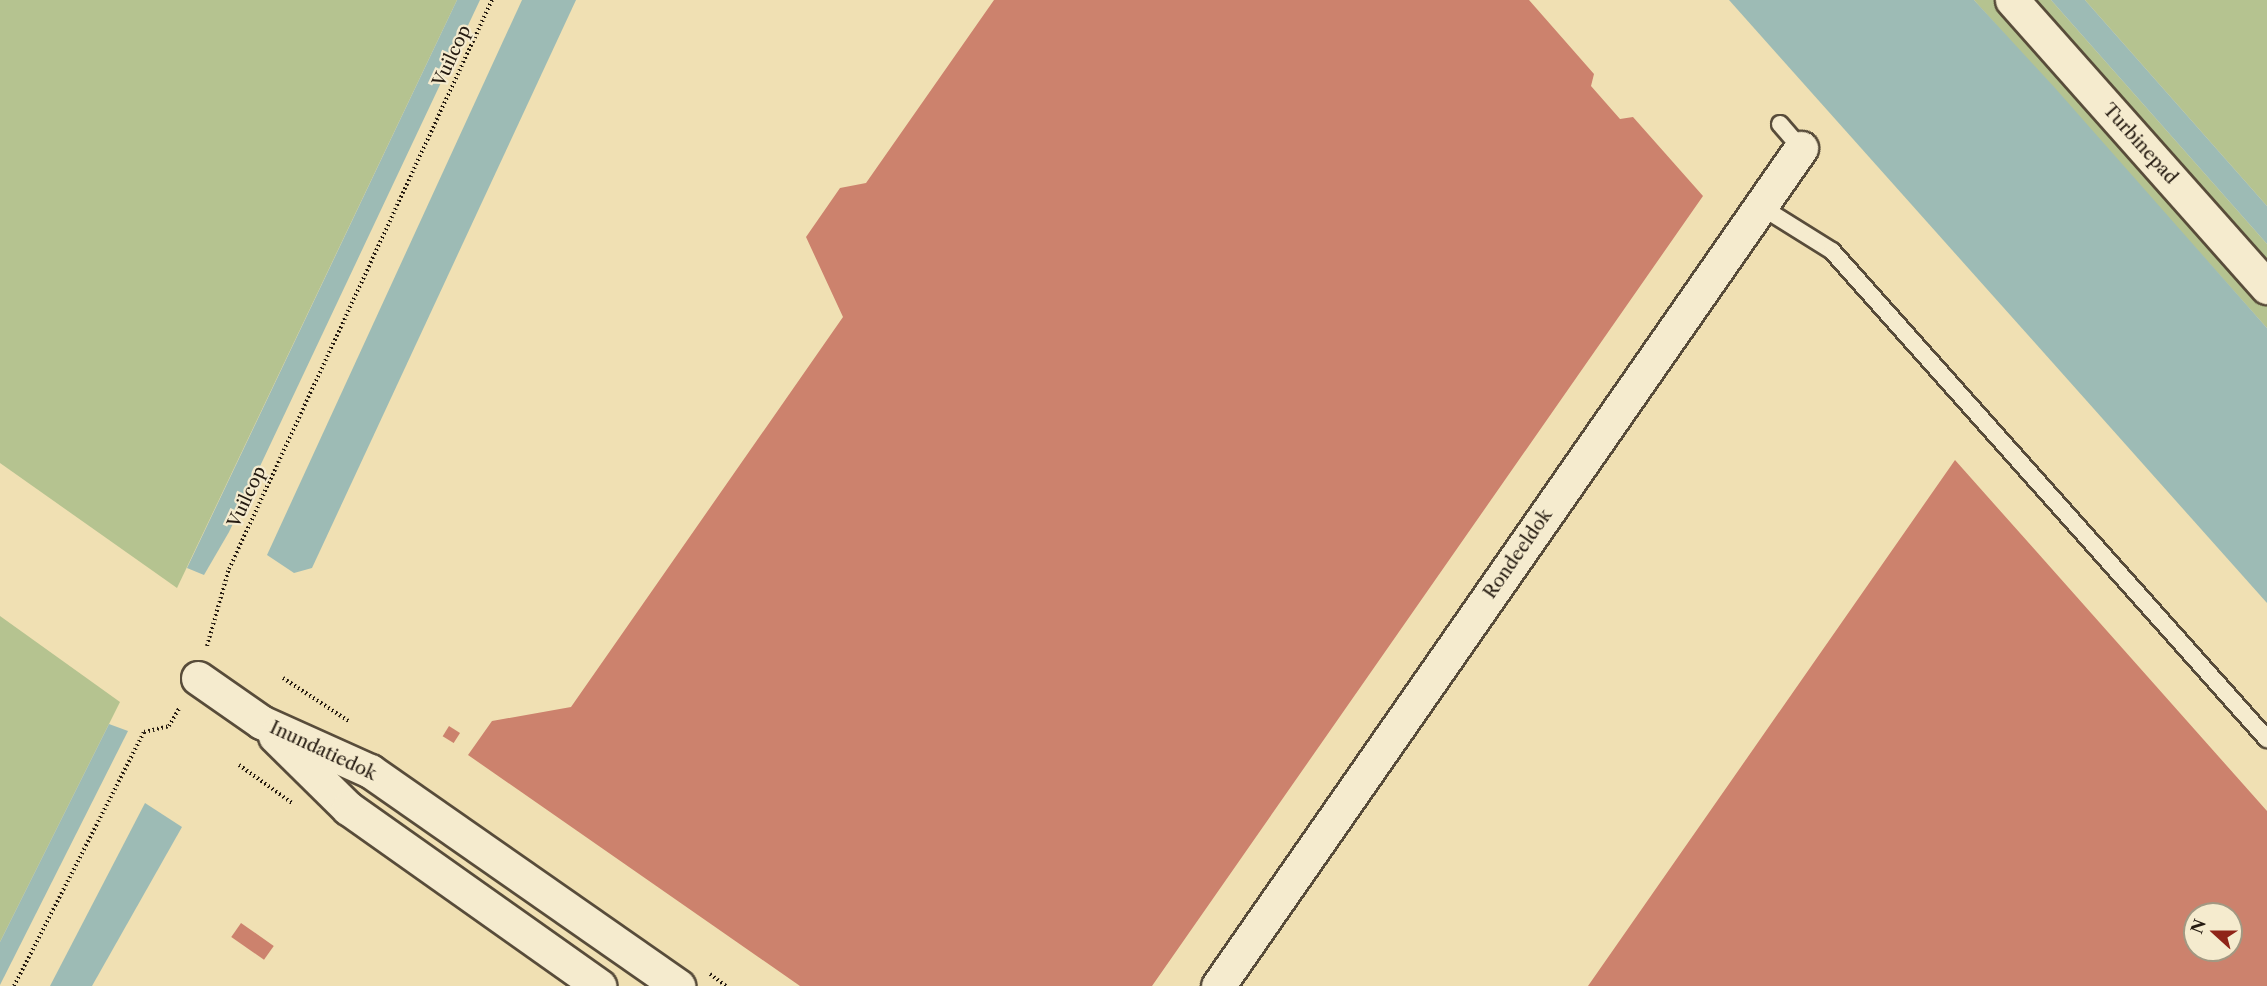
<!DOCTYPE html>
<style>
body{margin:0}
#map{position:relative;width:2267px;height:986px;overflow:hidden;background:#f0e0b3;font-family:"Libre Caslon Text",serif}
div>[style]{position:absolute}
.green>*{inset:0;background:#b5c390}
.water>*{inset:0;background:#9dbbb5}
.building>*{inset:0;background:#cc826d;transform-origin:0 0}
.path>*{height:4px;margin-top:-2px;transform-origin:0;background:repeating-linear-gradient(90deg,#251b11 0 1.5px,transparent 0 4.5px)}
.roads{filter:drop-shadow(2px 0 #584c3a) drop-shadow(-2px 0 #584c3a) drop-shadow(0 2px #584c3a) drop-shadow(0 -2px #584c3a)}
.lane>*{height:16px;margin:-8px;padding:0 8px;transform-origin:8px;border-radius:8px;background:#f5ebce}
.street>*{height:33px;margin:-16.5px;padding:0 16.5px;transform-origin:16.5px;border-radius:16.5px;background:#f5ebce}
.secondary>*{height:33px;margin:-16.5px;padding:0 16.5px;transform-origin:16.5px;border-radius:16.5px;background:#f5ebce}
span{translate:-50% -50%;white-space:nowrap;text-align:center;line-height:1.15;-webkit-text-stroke:4.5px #f5ebce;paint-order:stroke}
.street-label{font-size:18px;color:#251b11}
.north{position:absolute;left:2183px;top:902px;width:60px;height:60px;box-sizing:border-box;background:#f5ebce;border:2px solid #a29882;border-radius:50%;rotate:291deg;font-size:16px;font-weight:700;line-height:24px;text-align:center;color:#251b11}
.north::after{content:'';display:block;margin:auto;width:21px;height:27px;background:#8f2418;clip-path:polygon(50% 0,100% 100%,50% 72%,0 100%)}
</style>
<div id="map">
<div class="green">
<i style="clip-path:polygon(0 0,457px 0,177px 588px,0 463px)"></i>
<i style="clip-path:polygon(1974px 0,2051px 0,2267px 244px,2267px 328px)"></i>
<i style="clip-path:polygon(2085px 0,2267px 0,2267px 206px)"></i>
<i style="clip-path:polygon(0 616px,120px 702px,0 942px)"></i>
</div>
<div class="water">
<i style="clip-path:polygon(457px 0,480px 0,229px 532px,204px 575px,187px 568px)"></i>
<i style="clip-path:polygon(522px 0,576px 0,312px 568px,294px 573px,267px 555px)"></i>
<i style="clip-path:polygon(1729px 0,1974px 0,2055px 88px,2267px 328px,2267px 603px)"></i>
<i style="clip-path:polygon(2051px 0,2085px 0,2267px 206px,2267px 244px)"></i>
<i style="clip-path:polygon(109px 724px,128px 731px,0 985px,0 942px)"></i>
<i style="clip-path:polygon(145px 803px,182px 827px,92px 986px,50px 986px)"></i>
</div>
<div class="building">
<i style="clip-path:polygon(994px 0,1529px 0,1594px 74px,1591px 86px,1620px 119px,1633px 117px,1703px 196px,1152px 986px,800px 986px,468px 755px,492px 721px,571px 707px,843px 317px,806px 237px,840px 188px,866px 183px)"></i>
<i style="clip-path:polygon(evenodd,1955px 460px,2267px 811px,2267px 986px,1588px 986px,1955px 460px,2195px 914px,2231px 914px,2231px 950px,2195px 950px,2195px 914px)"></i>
<i style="left:449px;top:726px;width:13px;height:12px;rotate:32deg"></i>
<i style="left:241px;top:923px;width:40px;height:17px;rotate:35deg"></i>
</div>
<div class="path">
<i style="left:207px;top:646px;width:80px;rotate:-74.1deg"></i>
<i style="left:229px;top:569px;width:627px;rotate:-65.19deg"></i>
<i style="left:283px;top:678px;width:80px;rotate:33.3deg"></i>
<i style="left:239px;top:765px;width:65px;rotate:35.6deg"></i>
<i style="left:710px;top:974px;width:20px;rotate:37deg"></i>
<i style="left:14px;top:986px;width:285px;rotate:-62.9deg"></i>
<i style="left:144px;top:732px;width:26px;rotate:-13deg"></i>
<i style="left:169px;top:726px;width:22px;rotate:-60deg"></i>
</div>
<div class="roads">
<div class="lane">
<i style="left:1780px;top:124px;width:32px;rotate:49deg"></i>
<i style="left:1760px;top:206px;width:85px;rotate:32deg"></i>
<i style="left:1832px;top:251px;width:654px;rotate:48.29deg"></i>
</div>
<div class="street">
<i style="left:2012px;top:0;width:384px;rotate:48.4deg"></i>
<i style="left:198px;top:678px;width:77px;rotate:34.9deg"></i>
<i style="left:1218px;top:986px;width:1021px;rotate:-55.17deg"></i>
</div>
<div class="secondary">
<i style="left:261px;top:722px;width:120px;rotate:24.2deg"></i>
<i style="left:370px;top:771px;width:376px;rotate:34.9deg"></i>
<i style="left:275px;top:736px;width:103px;rotate:44.6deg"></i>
<i style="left:348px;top:808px;width:308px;rotate:35.3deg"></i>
</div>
</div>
<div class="street-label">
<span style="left:452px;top:56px;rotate:-65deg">Vuilcop</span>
<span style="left:2140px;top:144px;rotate:48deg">Turbinepad</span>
<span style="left:247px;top:497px;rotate:-65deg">Vuilcop</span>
<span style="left:1518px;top:554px;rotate:-55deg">Rondeeldok</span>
<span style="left:323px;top:751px;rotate:25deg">Inundatiedok</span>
</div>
<div class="north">N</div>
</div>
